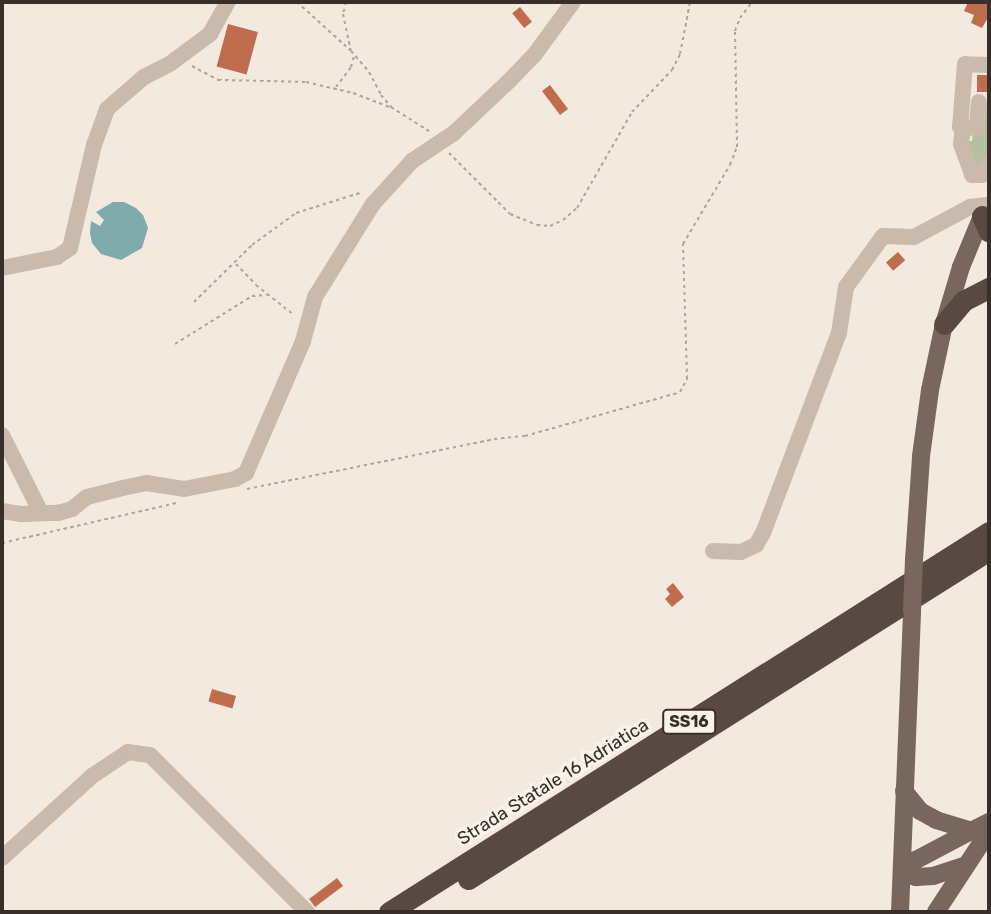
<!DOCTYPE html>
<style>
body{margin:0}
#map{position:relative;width:991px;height:914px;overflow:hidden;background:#f2e9df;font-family:Rubik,sans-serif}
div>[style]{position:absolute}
.green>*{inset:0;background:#b5c0a0}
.water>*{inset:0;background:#7fabad}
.building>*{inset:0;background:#c06c4f;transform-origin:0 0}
.path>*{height:2px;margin-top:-1px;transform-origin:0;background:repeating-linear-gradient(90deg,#b5a496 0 3.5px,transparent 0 7px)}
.minor>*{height:16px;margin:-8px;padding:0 8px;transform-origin:8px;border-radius:8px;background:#c9baab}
.major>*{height:18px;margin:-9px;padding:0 9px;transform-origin:9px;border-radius:9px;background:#79665c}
.highway>*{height:21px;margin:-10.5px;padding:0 10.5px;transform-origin:10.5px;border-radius:10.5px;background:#584942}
.major-bridge>*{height:18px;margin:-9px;padding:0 9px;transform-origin:9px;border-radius:9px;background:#79665c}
span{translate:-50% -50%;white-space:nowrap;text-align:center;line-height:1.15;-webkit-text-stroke:7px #f9f3eb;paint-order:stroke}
.shield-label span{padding:2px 5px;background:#f9f3eb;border:2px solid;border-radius:5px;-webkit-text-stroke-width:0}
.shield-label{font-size:16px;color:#382f2a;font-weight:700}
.street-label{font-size:18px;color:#382f2a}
.frame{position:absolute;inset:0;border:4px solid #382f2a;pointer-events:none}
</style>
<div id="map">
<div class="green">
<i style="clip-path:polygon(986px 105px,989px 106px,989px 159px,979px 173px,964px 141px,972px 141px,973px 131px)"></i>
</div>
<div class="water">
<i style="clip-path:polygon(113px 202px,124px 202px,136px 208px,143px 215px,148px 228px,142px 248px,121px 260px,101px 254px,92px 243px,90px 233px,91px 221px,100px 226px,104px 220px,96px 212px)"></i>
</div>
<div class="building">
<i style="clip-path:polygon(968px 2px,989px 2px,989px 16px,982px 28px,971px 23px,974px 15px,964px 11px)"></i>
<i style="left:520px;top:7px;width:19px;height:10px;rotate:51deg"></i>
<i style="left:228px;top:24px;width:31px;height:44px;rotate:15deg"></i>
<i style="left:977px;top:75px;width:12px;height:17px"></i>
<i style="left:550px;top:85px;width:30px;height:10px;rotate:53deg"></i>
<i style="left:898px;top:252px;width:11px;height:16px;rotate:49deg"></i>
<i style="clip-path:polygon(673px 583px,684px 597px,672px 607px,665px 599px,670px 594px,666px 589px)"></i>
<i style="left:212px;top:689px;width:25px;height:13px;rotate:16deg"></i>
<i style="left:337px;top:878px;width:10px;height:35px;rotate:53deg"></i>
</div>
<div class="path">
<i style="left:297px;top:2px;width:72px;rotate:42.2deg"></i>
<i style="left:346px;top:2px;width:12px;rotate:104deg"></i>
<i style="left:343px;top:14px;width:38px;rotate:78deg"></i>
<i style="left:351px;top:51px;width:28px;rotate:49deg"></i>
<i style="left:369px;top:72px;width:26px;rotate:62deg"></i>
<i style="left:381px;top:95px;width:16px;rotate:50deg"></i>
<i style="left:391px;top:107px;width:45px;rotate:32.3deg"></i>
<i style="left:192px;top:66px;width:30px;rotate:28deg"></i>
<i style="left:218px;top:80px;width:88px;rotate:1.3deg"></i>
<i style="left:306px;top:82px;width:48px;rotate:13.2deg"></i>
<i style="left:353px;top:93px;width:39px;rotate:21deg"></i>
<i style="left:336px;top:87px;width:25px;rotate:-53deg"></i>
<i style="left:351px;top:67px;width:11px;rotate:-75deg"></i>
<i style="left:449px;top:153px;width:86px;rotate:45deg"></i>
<i style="left:510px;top:214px;width:29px;rotate:22deg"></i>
<i style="left:537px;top:225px;width:13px;rotate:4deg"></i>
<i style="left:550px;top:226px;width:14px;rotate:-25deg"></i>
<i style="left:563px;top:220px;width:18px;rotate:-41deg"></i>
<i style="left:577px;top:208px;width:111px;rotate:-60.2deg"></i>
<i style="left:632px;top:112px;width:58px;rotate:-46.4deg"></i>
<i style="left:672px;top:70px;width:18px;rotate:-63deg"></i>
<i style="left:680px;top:54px;width:53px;rotate:-79.1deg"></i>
<i style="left:236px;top:264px;width:29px;rotate:46deg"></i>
<i style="left:256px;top:285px;width:48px;rotate:38.3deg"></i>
<i style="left:194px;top:302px;width:81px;rotate:-44.5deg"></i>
<i style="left:252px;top:245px;width:54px;rotate:-36deg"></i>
<i style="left:296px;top:213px;width:70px;rotate:-17.4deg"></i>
<i style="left:175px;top:344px;width:91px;rotate:-31.9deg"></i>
<i style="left:252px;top:296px;width:15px;rotate:-4deg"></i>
<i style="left:247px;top:489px;width:252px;rotate:-11.4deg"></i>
<i style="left:494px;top:439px;width:31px;rotate:-6deg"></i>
<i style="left:525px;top:436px;width:161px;rotate:-15.8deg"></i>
<i style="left:680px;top:392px;width:15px;rotate:-62deg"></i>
<i style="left:687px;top:379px;width:135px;rotate:-91.7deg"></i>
<i style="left:683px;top:244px;width:92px;rotate:-59.3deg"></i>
<i style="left:730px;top:165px;width:19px;rotate:-69deg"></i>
<i style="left:737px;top:147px;width:116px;rotate:-91deg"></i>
<i style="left:735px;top:31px;width:14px;rotate:-69deg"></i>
<i style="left:740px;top:18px;width:20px;rotate:-53deg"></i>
<i style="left:2px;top:543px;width:180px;rotate:-12.9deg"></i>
</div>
<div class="minor">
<i style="left:989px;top:65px;width:24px;rotate:-178deg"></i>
<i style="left:965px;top:64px;width:63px;rotate:94.5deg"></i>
<i style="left:960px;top:127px;width:3px"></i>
<i style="left:963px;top:127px;width:17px;rotate:97deg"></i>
<i style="left:961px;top:144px;width:33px;rotate:70deg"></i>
<i style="left:972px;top:175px;width:10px"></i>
<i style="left:982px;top:175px;width:14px;rotate:-60deg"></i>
<i style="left:963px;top:127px;width:14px;rotate:4deg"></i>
<i style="left:977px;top:128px;width:26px;rotate:-86deg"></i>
<i style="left:2px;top:268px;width:56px;rotate:-11.3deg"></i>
<i style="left:57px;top:257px;width:16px;rotate:-35deg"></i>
<i style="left:70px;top:248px;width:106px;rotate:-76.9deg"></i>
<i style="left:94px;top:145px;width:38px;rotate:-70deg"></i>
<i style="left:107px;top:109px;width:49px;rotate:-40.9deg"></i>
<i style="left:144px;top:77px;width:30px;rotate:-27deg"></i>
<i style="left:171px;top:63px;width:49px;rotate:-36.6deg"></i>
<i style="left:210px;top:34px;width:37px;rotate:-61deg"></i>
<i style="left:2px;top:435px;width:87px;rotate:63.4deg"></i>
<i style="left:2px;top:511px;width:20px;rotate:9deg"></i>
<i style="left:22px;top:514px;width:36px;rotate:-2deg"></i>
<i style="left:58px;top:513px;width:15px;rotate:-16deg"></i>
<i style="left:72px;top:509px;width:19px;rotate:-39deg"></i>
<i style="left:87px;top:497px;width:32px;rotate:-14deg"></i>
<i style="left:118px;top:489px;width:29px;rotate:-12deg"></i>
<i style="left:146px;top:483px;width:38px;rotate:9deg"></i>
<i style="left:184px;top:489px;width:52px;rotate:-11.1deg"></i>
<i style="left:235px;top:479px;width:13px;rotate:-29deg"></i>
<i style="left:246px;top:473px;width:144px;rotate:-66.6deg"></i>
<i style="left:303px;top:341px;width:46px;rotate:-74.7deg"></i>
<i style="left:315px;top:297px;width:110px;rotate:-58.1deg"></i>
<i style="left:373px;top:204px;width:58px;rotate:-47.8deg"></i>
<i style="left:412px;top:161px;width:50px;rotate:-33.7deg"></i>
<i style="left:454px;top:133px;width:77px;rotate:-43.4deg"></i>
<i style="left:510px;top:80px;width:36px;rotate:-46deg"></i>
<i style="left:535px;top:54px;width:64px;rotate:-53.8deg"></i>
<i style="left:713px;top:551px;width:28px;rotate:2deg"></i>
<i style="left:741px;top:552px;width:17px;rotate:-25deg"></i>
<i style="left:756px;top:545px;width:14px;rotate:-60deg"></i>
<i style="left:763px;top:533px;width:214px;rotate:-69.2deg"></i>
<i style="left:839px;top:333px;width:47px;rotate:-81.3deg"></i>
<i style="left:846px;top:287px;width:63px;rotate:-54deg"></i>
<i style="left:883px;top:236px;width:31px;rotate:2deg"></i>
<i style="left:914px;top:237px;width:64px;rotate:-28.2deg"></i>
<i style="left:970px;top:207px;width:17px;rotate:-7deg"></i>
<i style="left:2px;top:858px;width:122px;rotate:-42.3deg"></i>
<i style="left:92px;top:776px;width:43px;rotate:-33.7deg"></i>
<i style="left:128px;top:752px;width:22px;rotate:8deg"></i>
<i style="left:150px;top:755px;width:222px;rotate:45deg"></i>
</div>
<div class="major">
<i style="left:914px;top:560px;width:104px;rotate:-86.1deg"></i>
<i style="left:921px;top:456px;width:67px;rotate:-82.2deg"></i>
<i style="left:930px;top:390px;width:67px;rotate:-78deg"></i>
<i style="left:944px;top:324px;width:59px;rotate:-73.4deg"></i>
<i style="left:961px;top:267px;width:55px;rotate:-67.6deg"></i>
<i style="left:904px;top:791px;width:26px;rotate:51deg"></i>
<i style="left:920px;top:811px;width:18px;rotate:29deg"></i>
<i style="left:936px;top:820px;width:37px;rotate:17deg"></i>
<i style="left:971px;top:831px;width:20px;rotate:-27deg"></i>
<i style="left:902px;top:873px;width:19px;rotate:-43deg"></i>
<i style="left:916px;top:860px;width:62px;rotate:-27.8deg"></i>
<i style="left:902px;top:873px;width:15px;rotate:16deg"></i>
<i style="left:916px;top:877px;width:17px;rotate:-3deg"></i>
<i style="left:933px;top:876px;width:35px;rotate:-18deg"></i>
<i style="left:900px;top:912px;width:301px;rotate:-87.7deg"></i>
<i style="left:936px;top:912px;width:97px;rotate:-56.8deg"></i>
</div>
<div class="highway">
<i style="left:982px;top:216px;width:17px;rotate:66deg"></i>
<i style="left:944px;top:324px;width:30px;rotate:-50deg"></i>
<i style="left:963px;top:301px;width:29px;rotate:-27deg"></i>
<i style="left:468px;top:879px;width:616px;rotate:-32.27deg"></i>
<i style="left:389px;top:912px;width:710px;rotate:-32.35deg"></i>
</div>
<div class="major-bridge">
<i style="left:912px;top:611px;width:51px;rotate:-87.8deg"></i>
</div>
<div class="shield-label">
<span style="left:689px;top:722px">SS16</span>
</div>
<div class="street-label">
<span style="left:553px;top:782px;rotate:-32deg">Strada Statale 16 Adriatica</span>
</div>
<div class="frame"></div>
</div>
